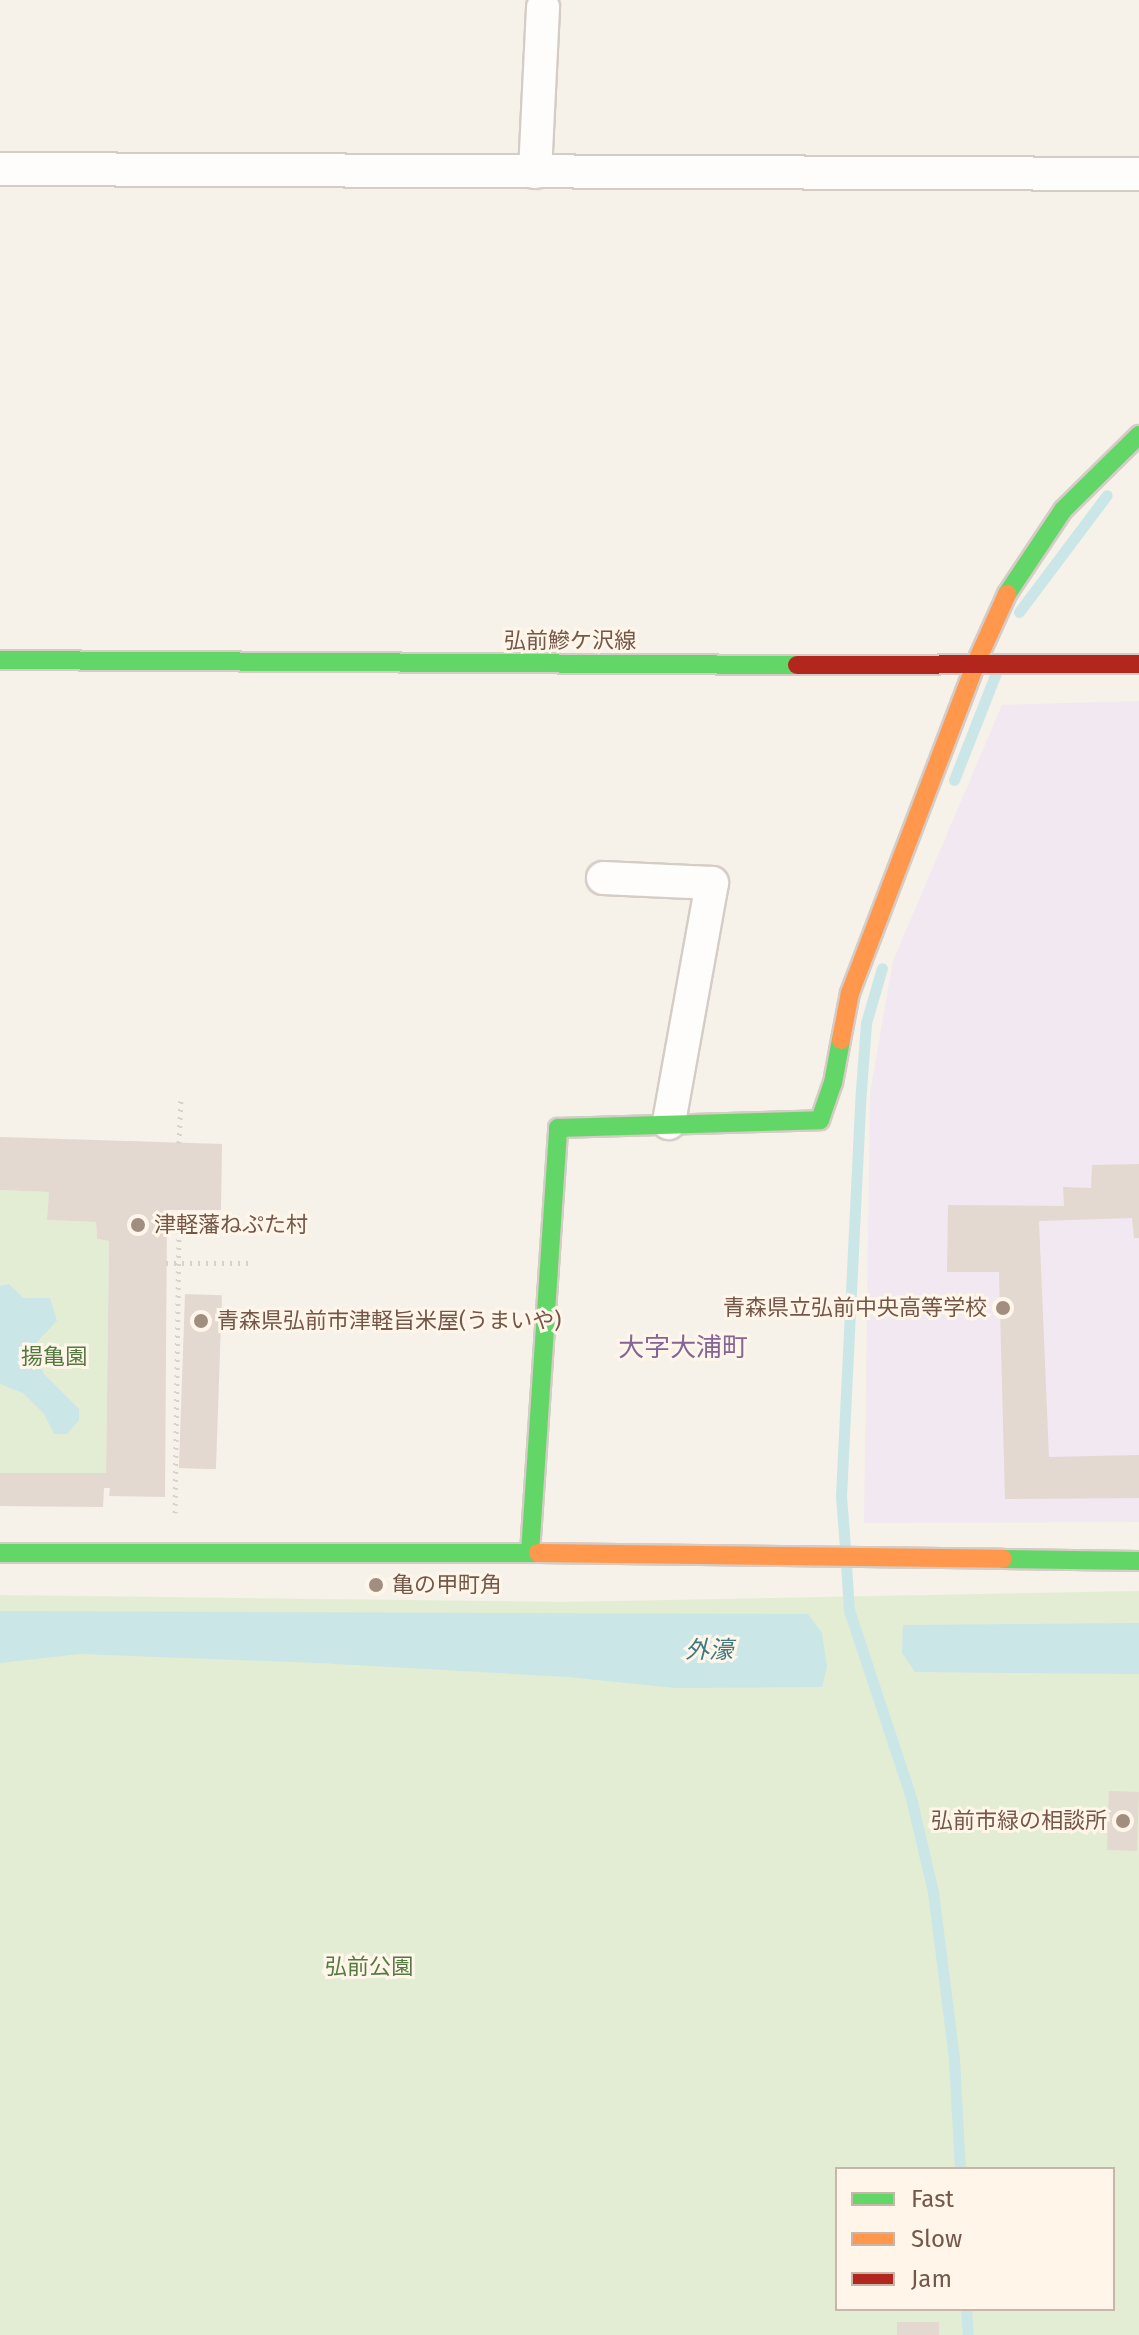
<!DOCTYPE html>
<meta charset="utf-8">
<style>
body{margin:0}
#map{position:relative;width:1139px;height:2335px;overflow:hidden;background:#f6f1e9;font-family:"Fira Sans","Noto Sans JP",sans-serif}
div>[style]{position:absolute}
.education>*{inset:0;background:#f2e8f1}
.green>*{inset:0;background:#e3edd4}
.water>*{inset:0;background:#cbe6e7}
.stream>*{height:11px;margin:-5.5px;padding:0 5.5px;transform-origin:5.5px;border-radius:5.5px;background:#cbe6e7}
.building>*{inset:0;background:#e3d9d1;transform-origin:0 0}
.path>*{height:5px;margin-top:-2.5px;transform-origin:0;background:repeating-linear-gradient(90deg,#dad1cc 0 2px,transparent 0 8px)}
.roads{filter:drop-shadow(2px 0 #d5ccc6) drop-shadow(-2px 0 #d5ccc6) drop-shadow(0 2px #d5ccc6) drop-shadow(0 -2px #d5ccc6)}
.street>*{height:32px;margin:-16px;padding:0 16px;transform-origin:16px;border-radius:16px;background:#fefdfc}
.fast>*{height:18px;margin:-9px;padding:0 9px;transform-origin:9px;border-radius:9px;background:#63d668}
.slow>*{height:18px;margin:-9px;padding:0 9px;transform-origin:9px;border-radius:9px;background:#ff974d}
.jam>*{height:18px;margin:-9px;padding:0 9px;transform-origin:9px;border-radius:9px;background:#b3261e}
.dots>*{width:22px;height:22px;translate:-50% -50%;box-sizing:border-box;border:4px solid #fff6e9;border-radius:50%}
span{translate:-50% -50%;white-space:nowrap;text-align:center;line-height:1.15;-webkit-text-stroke:6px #fff6e9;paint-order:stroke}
.street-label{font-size:22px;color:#745749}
.poi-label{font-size:22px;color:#745749}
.left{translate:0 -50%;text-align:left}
.right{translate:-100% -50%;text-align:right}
.park-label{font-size:22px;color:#547a42}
.water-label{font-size:24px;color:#407881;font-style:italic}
.quarter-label{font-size:26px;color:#856598}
.legend{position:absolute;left:835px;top:2167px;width:280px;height:144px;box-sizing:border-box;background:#fff6e9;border:2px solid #c7b6a9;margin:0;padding:10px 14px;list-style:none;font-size:24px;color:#745749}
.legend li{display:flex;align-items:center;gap:16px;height:40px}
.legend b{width:40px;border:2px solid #c7b6a9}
</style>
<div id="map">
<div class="education">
<i style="clip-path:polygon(1139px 701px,1139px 1522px,864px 1523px,870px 1093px,893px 961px,1002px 705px)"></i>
</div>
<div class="green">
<i style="clip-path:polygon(0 1190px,49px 1192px,48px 1220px,96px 1222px,97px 1239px,109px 1241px,106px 1473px,0 1473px)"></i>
<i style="clip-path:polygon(evenodd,1139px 1591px,1139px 2335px,0 2335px,0 1595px,562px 1602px,1139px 1591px,837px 2169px,1113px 2169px,1113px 2309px,837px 2309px,837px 2169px)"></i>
</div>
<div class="water">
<i style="clip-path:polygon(9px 1284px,23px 1298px,50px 1298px,57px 1321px,37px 1342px,36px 1358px,44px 1374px,79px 1409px,79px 1420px,67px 1434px,54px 1434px,44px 1414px,23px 1393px,0 1384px,0 1286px)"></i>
<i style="clip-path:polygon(0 1611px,808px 1614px,822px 1633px,827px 1667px,822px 1687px,675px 1688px,568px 1677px,319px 1663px,80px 1654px,0 1663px)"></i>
<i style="clip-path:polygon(1139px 1623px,1139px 1674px,915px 1672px,902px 1653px,903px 1625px)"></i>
</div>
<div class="stream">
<i style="left:1019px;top:612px;width:146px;rotate:-53.1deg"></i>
<i style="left:954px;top:780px;width:115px;rotate:-68.6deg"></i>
<i style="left:845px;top:1547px;width:51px;rotate:-94.5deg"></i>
<i style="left:841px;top:1496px;width:406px;rotate:-87.2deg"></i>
<i style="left:861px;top:1090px;width:67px;rotate:-85.7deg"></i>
<i style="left:866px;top:1023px;width:57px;rotate:-73.8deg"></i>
<i style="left:846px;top:1564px;width:46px;rotate:86.3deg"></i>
<i style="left:849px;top:1610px;width:198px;rotate:71.7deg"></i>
<i style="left:911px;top:1798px;width:97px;rotate:76.8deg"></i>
<i style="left:933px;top:1892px;width:168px;rotate:82.8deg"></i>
<i style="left:954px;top:2059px;width:110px;rotate:86.9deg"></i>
<i style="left:966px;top:2309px;width:26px;rotate:86deg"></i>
</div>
<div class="building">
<i style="clip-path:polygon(0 1137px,222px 1144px,221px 1210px,167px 1210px,165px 1497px,109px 1496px,110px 1488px,104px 1488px,103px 1507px,0 1506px,0 1473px,106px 1473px,109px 1241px,97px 1239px,96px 1222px,47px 1220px,49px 1192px,0 1190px)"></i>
<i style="clip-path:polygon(1139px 1164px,1139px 1238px,1134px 1238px,1132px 1218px,1039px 1221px,1049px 1457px,1139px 1455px,1139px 1498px,1005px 1499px,999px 1272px,947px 1272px,948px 1205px,1064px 1206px,1063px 1187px,1091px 1188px,1092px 1165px)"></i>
<i style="left:185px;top:1294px;width:37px;height:174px;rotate:2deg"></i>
<i style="left:1109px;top:1791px;width:30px;height:59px;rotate:2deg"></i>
<i style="left:897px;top:2322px;width:42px;height:13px"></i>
</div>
<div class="path">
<i style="left:179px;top:1143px;width:46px;rotate:-87.5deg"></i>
<i style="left:166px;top:1263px;width:86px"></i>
<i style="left:175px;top:1513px;width:303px;rotate:-89.2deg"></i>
</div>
<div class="roads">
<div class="street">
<i style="left:0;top:169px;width:1139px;rotate:0.25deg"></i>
<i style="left:535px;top:172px;width:165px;rotate:-87.2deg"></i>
<i style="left:603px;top:878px;width:109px;rotate:2.6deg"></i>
<i style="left:712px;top:883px;width:244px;rotate:100.2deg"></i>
</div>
<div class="fast">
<i style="left:1007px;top:594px;width:101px;rotate:-56.3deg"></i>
<i style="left:1063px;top:510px;width:107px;rotate:-44.6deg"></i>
<i style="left:0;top:660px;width:797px;rotate:0.36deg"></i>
<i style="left:0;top:1553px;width:538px"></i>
<i style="left:530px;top:1553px;width:426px;rotate:-86.2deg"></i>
<i style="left:558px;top:1128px;width:262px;rotate:-1.7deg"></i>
<i style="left:820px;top:1120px;width:39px;rotate:-71deg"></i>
<i style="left:833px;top:1083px;width:44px;rotate:-79.5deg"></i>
<i style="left:1003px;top:1559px;width:136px;rotate:0.8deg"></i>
</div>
<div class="slow">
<i style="left:841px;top:1040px;width:48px;rotate:-79.2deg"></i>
<i style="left:850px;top:993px;width:351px;rotate:-69.1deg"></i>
<i style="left:975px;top:665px;width:78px;rotate:-65.7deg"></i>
<i style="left:538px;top:1553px;width:465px;rotate:0.7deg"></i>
</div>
<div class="jam">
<i style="left:797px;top:665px;width:342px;rotate:-0.2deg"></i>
</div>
</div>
<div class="dots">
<i style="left:138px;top:1225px;background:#a28d81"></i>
<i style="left:1003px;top:1308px;background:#a28d81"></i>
<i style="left:201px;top:1321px;background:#a28d81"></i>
<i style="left:376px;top:1585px;background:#a28d81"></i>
<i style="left:1123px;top:1821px;background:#a28d81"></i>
</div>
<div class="street-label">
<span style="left:570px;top:641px">弘前鰺ケ沢線</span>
</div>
<div class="poi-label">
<span class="left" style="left:154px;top:1225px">津軽藩ねぷた村</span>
<span class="right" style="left:987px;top:1308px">青森県立弘前中央高等学校</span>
<span class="left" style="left:217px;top:1321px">青森県弘前市津軽旨米屋(うまいや)</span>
<span class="left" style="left:392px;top:1585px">亀の甲町角</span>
<span class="right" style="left:1107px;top:1821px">弘前市緑の相談所</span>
</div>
<div class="park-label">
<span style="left:54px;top:1357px">揚亀園</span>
<span style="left:369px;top:1967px">弘前公園</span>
</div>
<div class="water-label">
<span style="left:709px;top:1651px">外濠</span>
</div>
<div class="quarter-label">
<span style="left:683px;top:1348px">大字大浦町</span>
</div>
<ul class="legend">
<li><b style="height:10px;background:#63d668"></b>Fast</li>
<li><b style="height:10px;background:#ff974d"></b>Slow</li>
<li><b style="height:10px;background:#b3261e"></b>Jam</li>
</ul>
</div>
